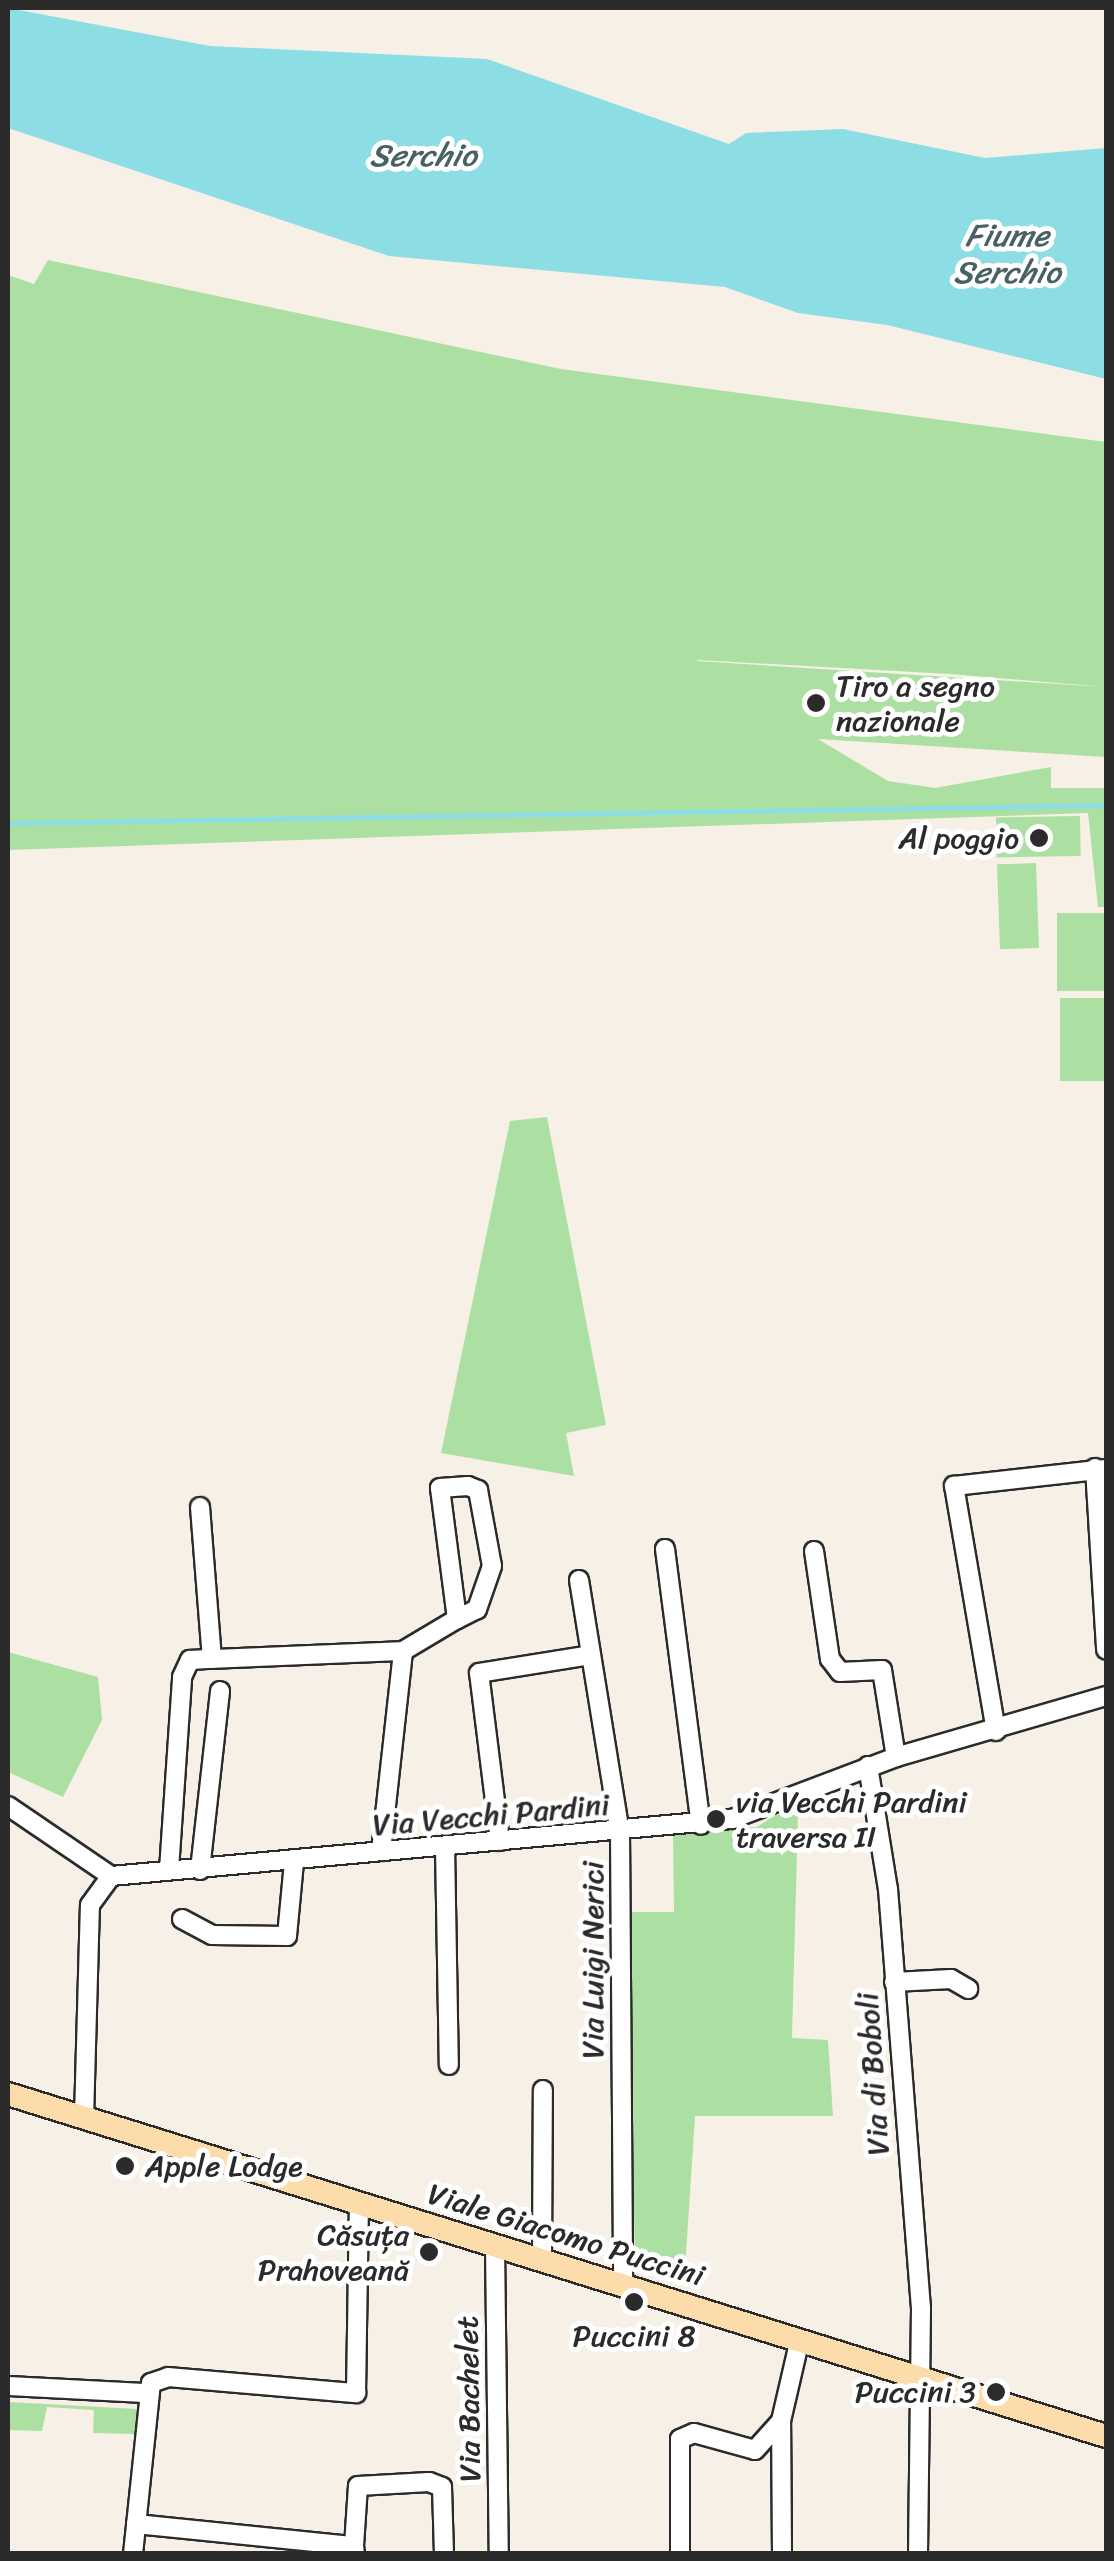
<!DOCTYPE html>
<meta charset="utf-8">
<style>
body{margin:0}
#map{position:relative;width:1114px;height:2561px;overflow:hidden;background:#f7f0e7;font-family:Sriracha,sans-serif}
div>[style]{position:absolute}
.green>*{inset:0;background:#ace0a2;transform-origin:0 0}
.water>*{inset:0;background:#8ddee4}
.stream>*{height:5px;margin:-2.5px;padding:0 2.5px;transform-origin:2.5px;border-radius:2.5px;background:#8ddee4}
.roads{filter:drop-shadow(2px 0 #2b2b2b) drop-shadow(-2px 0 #2b2b2b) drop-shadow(0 2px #2b2b2b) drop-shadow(0 -2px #2b2b2b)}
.minor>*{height:18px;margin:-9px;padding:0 9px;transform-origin:9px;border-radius:9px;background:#fff}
.major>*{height:22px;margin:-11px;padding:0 11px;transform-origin:11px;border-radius:11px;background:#fddcac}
.dots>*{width:28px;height:28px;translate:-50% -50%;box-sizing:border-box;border:5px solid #fff;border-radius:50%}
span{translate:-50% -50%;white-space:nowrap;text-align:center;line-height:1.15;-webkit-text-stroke:10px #fff;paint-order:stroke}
.poi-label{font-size:30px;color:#2b2b2b}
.left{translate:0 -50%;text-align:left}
.right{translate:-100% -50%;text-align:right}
.street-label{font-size:30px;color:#2b2b2b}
.water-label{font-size:32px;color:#486162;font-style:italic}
.frame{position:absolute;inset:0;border:10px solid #2b2b2b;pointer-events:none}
</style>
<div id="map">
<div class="green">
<i style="clip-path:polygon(evenodd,48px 260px,561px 369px,1106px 442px,1106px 757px,818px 739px,888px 781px,935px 788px,1051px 767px,1051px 788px,1106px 788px,1106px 907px,1098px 907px,1088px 813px,8px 850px,8px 275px,34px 284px,48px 260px,697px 660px,950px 674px,1105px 687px,697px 661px,697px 660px)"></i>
<i style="left:1080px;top:816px;width:40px;height:84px;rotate:89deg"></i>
<i style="left:1036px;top:863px;width:85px;height:39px;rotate:88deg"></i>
<i style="left:1106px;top:913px;width:78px;height:49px;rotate:90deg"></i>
<i style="left:1106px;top:998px;width:83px;height:46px;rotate:90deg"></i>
<i style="clip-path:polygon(547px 1117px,606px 1425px,566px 1433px,574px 1476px,441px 1453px,510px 1121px)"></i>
<i style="clip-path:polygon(8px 1652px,98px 1677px,102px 1720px,63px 1797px,8px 1772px)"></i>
<i style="clip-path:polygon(775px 1815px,798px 1815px,792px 2038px,828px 2040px,833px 2116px,695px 2116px,684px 2284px,635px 2267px,629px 1912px,674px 1912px,673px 1835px,757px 1827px)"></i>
<i style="clip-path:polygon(8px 2402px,137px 2409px,135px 2434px,93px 2433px,94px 2410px,47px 2407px,42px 2431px,8px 2430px)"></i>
</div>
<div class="water">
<i style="clip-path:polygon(8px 8px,210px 46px,487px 59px,729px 144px,746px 133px,843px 129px,985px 158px,1106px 148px,1106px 379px,887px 325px,798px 313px,725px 287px,389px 256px,8px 128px)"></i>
</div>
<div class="stream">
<i style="left:8px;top:823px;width:1098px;rotate:-0.94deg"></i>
</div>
<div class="roads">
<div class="minor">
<i style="left:1095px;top:1468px;width:182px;rotate:86.5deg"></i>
<i style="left:200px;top:1507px;width:152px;rotate:85.5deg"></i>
<i style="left:212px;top:1659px;width:191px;rotate:-2.4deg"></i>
<i style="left:665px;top:1549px;width:278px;rotate:82.6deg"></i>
<i style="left:814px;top:1551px;width:109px;rotate:81.6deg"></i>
<i style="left:830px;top:1659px;width:16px;rotate:52deg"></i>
<i style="left:840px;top:1672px;width:42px;rotate:-2.7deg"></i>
<i style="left:882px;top:1670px;width:88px;rotate:80.9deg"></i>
<i style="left:579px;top:1580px;width:255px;rotate:80.8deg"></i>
<i style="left:620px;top:1832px;width:452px;rotate:89.6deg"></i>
<i style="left:996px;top:1731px;width:249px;rotate:-99.7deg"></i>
<i style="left:954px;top:1486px;width:153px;rotate:-6.4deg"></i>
<i style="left:868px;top:1766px;width:125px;rotate:80.8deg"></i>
<i style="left:888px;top:1889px;width:420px;rotate:85.5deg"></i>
<i style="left:921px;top:2308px;width:246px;rotate:90.7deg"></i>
<i style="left:8px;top:1806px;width:125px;rotate:34.2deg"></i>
<i style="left:500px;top:1841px;width:169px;rotate:-97.1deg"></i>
<i style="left:479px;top:1673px;width:113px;rotate:-9.1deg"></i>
<i style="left:445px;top:1846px;width:219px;rotate:89deg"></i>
<i style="left:381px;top:1851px;width:201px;rotate:-83.7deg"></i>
<i style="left:403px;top:1651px;width:63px;rotate:-30.7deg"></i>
<i style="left:457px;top:1619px;width:132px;rotate:-97.4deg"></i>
<i style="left:440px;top:1488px;width:28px;rotate:-4deg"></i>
<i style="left:468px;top:1486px;width:11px;rotate:22deg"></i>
<i style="left:478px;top:1490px;width:77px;rotate:79.6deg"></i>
<i style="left:492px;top:1566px;width:46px;rotate:109.2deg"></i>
<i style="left:477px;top:1609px;width:22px;rotate:153deg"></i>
<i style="left:169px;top:1870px;width:193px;rotate:-86.1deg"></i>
<i style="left:182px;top:1677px;width:19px;rotate:-65deg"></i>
<i style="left:190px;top:1660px;width:22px;rotate:-3deg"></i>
<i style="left:200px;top:1870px;width:180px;rotate:-83.6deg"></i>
<i style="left:182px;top:1919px;width:34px;rotate:28deg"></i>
<i style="left:212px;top:1935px;width:75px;rotate:0.8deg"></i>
<i style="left:287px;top:1936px;width:74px;rotate:-84.6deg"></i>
<i style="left:894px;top:1982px;width:57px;rotate:-3deg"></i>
<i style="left:951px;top:1979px;width:20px;rotate:30deg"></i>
<i style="left:84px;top:2118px;width:213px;rotate:-88.4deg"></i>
<i style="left:90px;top:1905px;width:36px;rotate:-54deg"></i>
<i style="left:111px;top:1876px;width:624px;rotate:-5.24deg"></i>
<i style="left:732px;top:1819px;width:175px;rotate:-20.7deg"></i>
<i style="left:896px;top:1757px;width:219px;rotate:-16.2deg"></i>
<i style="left:495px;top:2245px;width:309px;rotate:89.3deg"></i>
<i style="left:542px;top:2259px;width:169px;rotate:-89.7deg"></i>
<i style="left:8px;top:2386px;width:137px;rotate:2.9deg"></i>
<i style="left:136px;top:2524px;width:219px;rotate:5.8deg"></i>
<i style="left:354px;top:2546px;width:8px;rotate:83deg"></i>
<i style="left:354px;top:2546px;width:60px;rotate:-86.2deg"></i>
<i style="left:358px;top:2486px;width:71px;rotate:-3.2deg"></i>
<i style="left:429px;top:2482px;width:14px;rotate:21deg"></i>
<i style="left:442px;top:2487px;width:67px;rotate:88.3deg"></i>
<i style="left:133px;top:2554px;width:172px;rotate:-84deg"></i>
<i style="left:151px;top:2383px;width:18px;rotate:-19deg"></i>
<i style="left:168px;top:2377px;width:189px;rotate:4.9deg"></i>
<i style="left:356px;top:2393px;width:190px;rotate:-89.1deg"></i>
<i style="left:680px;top:2554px;width:115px;rotate:-90deg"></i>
<i style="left:680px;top:2439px;width:15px;rotate:-23deg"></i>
<i style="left:694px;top:2433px;width:63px;rotate:15.6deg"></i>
<i style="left:755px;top:2450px;width:39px;rotate:-48deg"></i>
<i style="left:782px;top:2554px;width:133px;rotate:-90.4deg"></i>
<i style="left:781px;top:2421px;width:84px;rotate:-77deg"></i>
</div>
<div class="major">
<i style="left:8px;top:2094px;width:1150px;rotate:17.3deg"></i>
</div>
</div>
<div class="dots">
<i style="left:816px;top:703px;background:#2b2b2b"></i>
<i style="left:1039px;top:838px;background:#2b2b2b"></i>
<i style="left:716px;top:1819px;background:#2b2b2b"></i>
<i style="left:125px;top:2166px;background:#2b2b2b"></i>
<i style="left:429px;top:2252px;background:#2b2b2b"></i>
<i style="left:634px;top:2302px;background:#2b2b2b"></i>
<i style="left:996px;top:2392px;background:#2b2b2b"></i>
</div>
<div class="poi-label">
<span class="left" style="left:836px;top:703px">Tiro a segno<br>nazionale</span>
<span class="right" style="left:1019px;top:838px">Al poggio</span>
<span class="left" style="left:736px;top:1819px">via Vecchi Pardini<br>traversa II</span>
<span class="left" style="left:145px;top:2166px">Apple Lodge</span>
<span class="right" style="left:409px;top:2252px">Căsuța<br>Prahoveană</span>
<span style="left:634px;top:2336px">Puccini 8</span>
<span class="right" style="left:976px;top:2392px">Puccini 3</span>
</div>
<div class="street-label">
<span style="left:491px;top:1815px;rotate:-5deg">Via Vecchi Pardini</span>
<span style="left:593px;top:1960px;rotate:-90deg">Via Luigi Nerici</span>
<span style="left:873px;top:2074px;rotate:-94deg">Via di Boboli</span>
<span style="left:566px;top:2235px;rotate:17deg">Viale Giacomo Puccini</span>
<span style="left:469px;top:2399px;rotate:-91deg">Via Bachelet</span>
</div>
<div class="water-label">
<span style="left:423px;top:156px">Serchio</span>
<span style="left:1007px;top:255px">Fiume<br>Serchio</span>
</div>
<div class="frame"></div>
</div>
